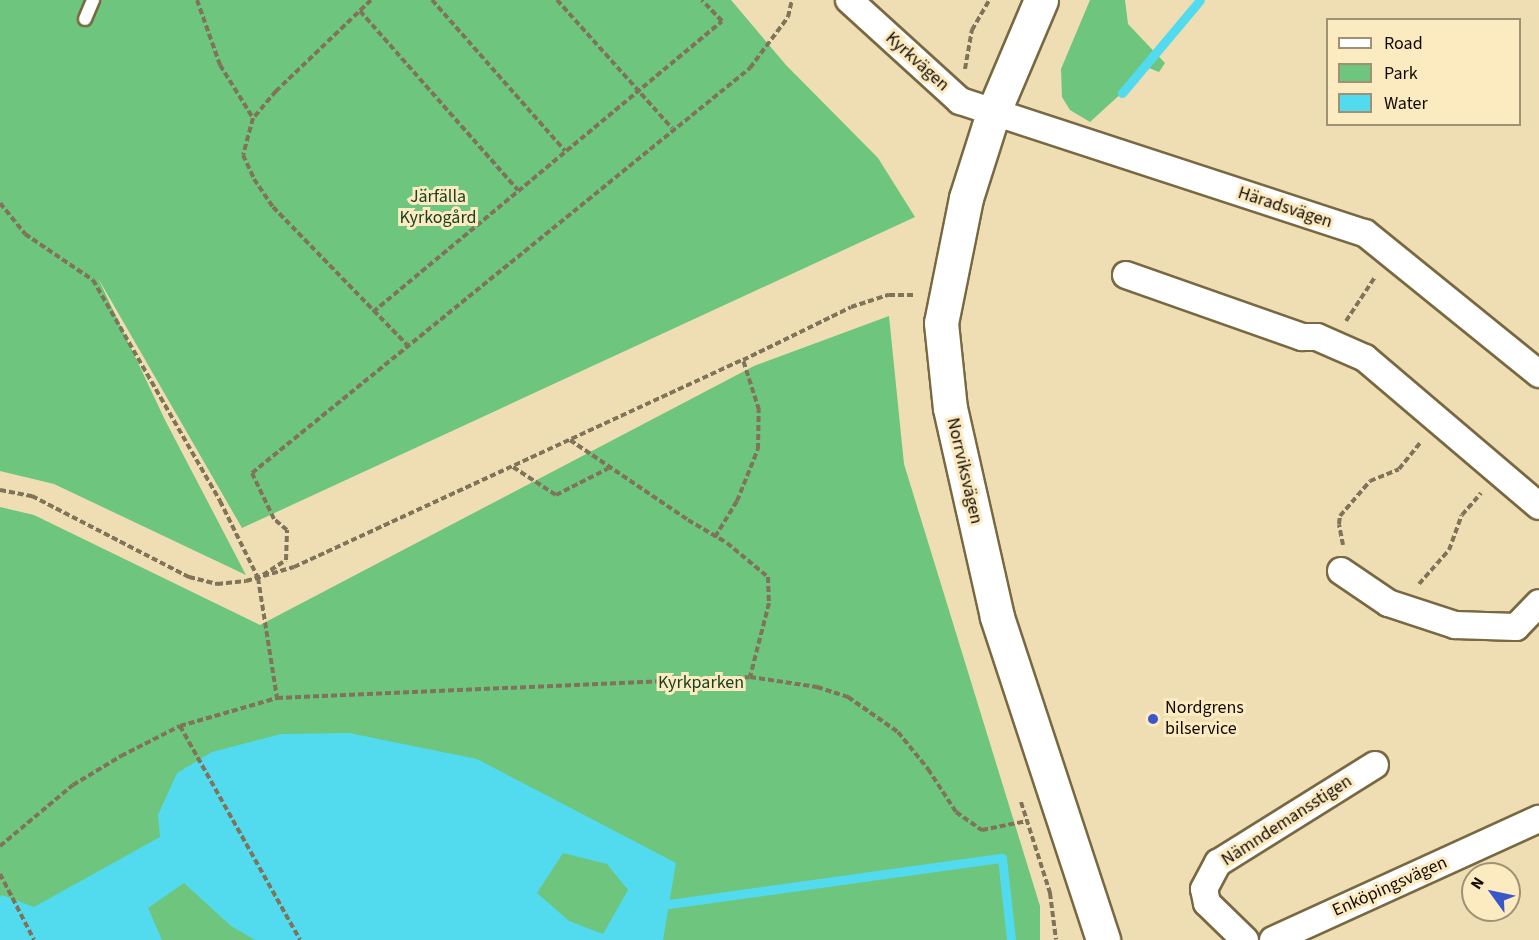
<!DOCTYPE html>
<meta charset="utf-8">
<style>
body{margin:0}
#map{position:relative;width:1539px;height:940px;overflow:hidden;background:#efddb3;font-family:"Source Sans 3",sans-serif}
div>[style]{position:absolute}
.green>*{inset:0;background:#6ec57d}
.water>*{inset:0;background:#52dbee}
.stream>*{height:9px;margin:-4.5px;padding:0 4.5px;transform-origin:4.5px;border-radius:4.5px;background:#52dbee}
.path>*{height:4px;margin-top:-2px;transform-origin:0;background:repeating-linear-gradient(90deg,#7f7359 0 6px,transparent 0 9px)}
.roads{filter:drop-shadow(2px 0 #786942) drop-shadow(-2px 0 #786942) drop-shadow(0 2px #786942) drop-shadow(0 -2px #786942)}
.lane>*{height:12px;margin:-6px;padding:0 6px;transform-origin:6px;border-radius:6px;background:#fff}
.street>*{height:26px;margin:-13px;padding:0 13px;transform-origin:13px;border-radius:13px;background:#fff}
.secondary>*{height:33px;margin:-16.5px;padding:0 16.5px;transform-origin:16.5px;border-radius:16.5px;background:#fff}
.dots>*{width:16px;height:16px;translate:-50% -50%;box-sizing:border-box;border:3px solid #fceac0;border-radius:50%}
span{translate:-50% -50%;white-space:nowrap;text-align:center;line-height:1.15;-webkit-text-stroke:6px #fceac0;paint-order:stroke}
.street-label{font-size:18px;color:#110b01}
.park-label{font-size:18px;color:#194122}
.poi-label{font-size:18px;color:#110b01}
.left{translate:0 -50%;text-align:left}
.legend{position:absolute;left:1326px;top:18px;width:195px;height:108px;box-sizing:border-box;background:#fceac0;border:2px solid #9e9174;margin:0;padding:8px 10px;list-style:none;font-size:18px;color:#110b01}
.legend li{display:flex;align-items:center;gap:12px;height:30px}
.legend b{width:30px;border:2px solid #9e9174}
.north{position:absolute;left:1461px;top:862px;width:60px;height:60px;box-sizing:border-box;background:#fceac0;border:2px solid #9e9174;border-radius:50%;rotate:303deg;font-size:16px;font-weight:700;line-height:24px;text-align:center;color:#110b01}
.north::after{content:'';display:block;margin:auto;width:21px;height:27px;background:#3a57c9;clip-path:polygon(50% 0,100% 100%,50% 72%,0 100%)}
</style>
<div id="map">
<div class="green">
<i style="clip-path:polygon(0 0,731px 0,786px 65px,878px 158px,915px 217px,242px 528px,98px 278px,165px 420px,246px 575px,54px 484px,0 471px)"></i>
<i style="clip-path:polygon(1090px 0,1125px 0,1128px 24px,1165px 63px,1159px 72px,1149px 68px,1090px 122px,1070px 110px,1062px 97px,1061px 69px)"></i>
<i style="clip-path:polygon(889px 316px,904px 464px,1040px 906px,1040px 940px,0 940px,0 507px,34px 515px,260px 625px,754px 366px)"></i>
</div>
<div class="water">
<i style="clip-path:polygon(evenodd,349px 733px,477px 759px,676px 863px,663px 940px,255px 940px,231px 926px,184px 883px,148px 908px,162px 940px,0 940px,0 897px,2px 895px,34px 907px,160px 837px,158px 815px,177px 773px,212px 752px,281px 734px,349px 733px,563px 853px,607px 864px,628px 890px,603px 934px,569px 921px,537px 893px,563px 853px)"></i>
</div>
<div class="stream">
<i style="left:1122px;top:93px;width:121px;rotate:-50deg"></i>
<i style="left:669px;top:904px;width:336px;rotate:-7.9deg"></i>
<i style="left:1002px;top:858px;width:82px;rotate:83.7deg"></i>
</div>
<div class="path">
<i style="left:197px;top:0;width:69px;rotate:70.5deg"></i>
<i style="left:220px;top:65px;width:62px;rotate:58.1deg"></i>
<i style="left:371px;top:0;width:132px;rotate:136.2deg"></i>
<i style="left:276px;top:91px;width:35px;rotate:130deg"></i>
<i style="left:253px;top:118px;width:38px;rotate:105deg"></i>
<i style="left:243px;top:155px;width:26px;rotate:65deg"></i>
<i style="left:254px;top:179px;width:34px;rotate:56deg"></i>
<i style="left:273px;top:207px;width:192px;rotate:45.8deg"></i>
<i style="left:432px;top:0;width:201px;rotate:48.6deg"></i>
<i style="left:557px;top:0;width:172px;rotate:48.1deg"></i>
<i style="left:360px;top:11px;width:239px;rotate:48.6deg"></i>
<i style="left:965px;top:69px;width:40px;rotate:-80deg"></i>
<i style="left:972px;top:30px;width:34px;rotate:-60deg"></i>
<i style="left:0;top:203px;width:40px;rotate:51deg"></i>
<i style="left:25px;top:234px;width:82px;rotate:34.1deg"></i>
<i style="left:93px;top:280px;width:255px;rotate:60.1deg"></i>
<i style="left:220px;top:501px;width:86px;rotate:63.7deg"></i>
<i style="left:258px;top:578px;width:121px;rotate:81deg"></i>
<i style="left:373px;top:312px;width:454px;rotate:-39.8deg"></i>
<i style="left:722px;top:21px;width:29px;rotate:-134deg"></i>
<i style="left:1346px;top:321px;width:53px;rotate:-56.6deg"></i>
<i style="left:570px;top:440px;width:143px;rotate:34.1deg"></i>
<i style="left:688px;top:520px;width:45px;rotate:30.5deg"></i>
<i style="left:727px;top:543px;width:53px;rotate:39.7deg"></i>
<i style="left:768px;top:577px;width:26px;rotate:88deg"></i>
<i style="left:769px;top:603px;width:76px;rotate:104.4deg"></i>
<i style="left:513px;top:467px;width:51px;rotate:33.1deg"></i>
<i style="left:556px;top:495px;width:59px;rotate:-27deg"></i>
<i style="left:0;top:490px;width:33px;rotate:11deg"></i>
<i style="left:32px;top:496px;width:177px;rotate:27.3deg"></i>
<i style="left:189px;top:577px;width:29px;rotate:14deg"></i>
<i style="left:217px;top:584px;width:29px;rotate:-6deg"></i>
<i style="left:246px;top:581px;width:50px;rotate:-16.3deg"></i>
<i style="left:294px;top:567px;width:494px;rotate:-24.8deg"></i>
<i style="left:743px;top:360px;width:120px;rotate:-26.1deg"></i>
<i style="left:851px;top:307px;width:40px;rotate:-18deg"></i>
<i style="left:889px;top:295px;width:25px"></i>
<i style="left:715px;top:537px;width:42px;rotate:-58.6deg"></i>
<i style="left:737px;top:501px;width:56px;rotate:-68deg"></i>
<i style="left:758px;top:449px;width:39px;rotate:-89deg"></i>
<i style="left:759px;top:410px;width:52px;rotate:-107.7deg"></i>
<i style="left:1343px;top:545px;width:21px;rotate:-101deg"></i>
<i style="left:1339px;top:524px;width:8px;rotate:-83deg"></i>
<i style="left:1340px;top:516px;width:46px;rotate:-49.4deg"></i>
<i style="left:1370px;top:481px;width:31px;rotate:-22deg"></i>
<i style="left:1399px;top:469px;width:35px;rotate:-51deg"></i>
<i style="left:263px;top:575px;width:27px;rotate:-33deg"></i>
<i style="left:286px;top:560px;width:30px;rotate:-88deg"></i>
<i style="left:287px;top:530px;width:17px;rotate:-140deg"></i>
<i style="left:274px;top:519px;width:51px;rotate:-115.6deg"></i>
<i style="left:252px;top:473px;width:642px;rotate:-39.12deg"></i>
<i style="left:750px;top:68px;width:64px;rotate:-53.3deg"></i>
<i style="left:788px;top:17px;width:17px;rotate:-77deg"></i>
<i style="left:1419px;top:584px;width:45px;rotate:-48.6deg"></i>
<i style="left:1449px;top:550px;width:37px;rotate:-70deg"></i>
<i style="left:1462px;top:515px;width:29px;rotate:-49deg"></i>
<i style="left:180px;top:726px;width:245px;rotate:60.7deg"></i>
<i style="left:1021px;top:802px;width:96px;rotate:72.3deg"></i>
<i style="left:1050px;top:893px;width:47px;rotate:82.7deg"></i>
<i style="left:0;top:846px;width:95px;rotate:-39.9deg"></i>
<i style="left:73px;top:785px;width:56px;rotate:-31.1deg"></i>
<i style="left:121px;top:756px;width:66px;rotate:-27deg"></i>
<i style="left:180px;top:726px;width:101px;rotate:-16.1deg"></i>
<i style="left:277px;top:698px;width:473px;rotate:-2.5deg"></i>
<i style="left:750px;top:677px;width:68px;rotate:8.5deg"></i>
<i style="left:817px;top:687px;width:33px;rotate:18deg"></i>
<i style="left:848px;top:697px;width:61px;rotate:35deg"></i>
<i style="left:898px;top:732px;width:48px;rotate:51deg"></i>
<i style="left:928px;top:769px;width:51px;rotate:56.9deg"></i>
<i style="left:956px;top:812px;width:32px;rotate:35deg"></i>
<i style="left:982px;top:830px;width:46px;rotate:-11.3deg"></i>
<i style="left:0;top:874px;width:74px;rotate:62.7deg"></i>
</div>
<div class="roads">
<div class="lane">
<i style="left:85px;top:19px;width:21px;rotate:-67deg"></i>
</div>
<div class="street">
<i style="left:849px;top:0;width:150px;rotate:42.3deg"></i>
<i style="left:960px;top:101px;width:426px;rotate:18.1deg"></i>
<i style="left:1365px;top:233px;width:224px;rotate:39deg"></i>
<i style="left:1126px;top:275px;width:187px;rotate:19.4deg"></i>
<i style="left:1302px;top:337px;width:15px"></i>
<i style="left:1317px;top:337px;width:52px;rotate:23.6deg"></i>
<i style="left:1365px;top:358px;width:228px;rotate:40.4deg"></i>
<i style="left:1341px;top:571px;width:57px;rotate:34.2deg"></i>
<i style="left:1388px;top:603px;width:71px;rotate:18.2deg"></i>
<i style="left:1455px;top:625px;width:61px;rotate:1.9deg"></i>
<i style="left:1516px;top:627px;width:33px;rotate:-46deg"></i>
<i style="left:1245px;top:940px;width:53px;rotate:-135.8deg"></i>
<i style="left:1207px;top:903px;width:14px;rotate:-102deg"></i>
<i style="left:1204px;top:889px;width:30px;rotate:-62deg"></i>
<i style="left:1218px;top:863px;width:185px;rotate:-32deg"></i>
<i style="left:1273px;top:940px;width:292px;rotate:-24.5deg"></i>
</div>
<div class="secondary">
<i style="left:1041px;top:0;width:123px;rotate:113deg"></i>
<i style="left:993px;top:113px;width:89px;rotate:107.6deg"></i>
<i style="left:966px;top:198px;width:127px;rotate:101.3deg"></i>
<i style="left:941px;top:323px;width:85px;rotate:84deg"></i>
<i style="left:950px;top:408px;width:214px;rotate:77.3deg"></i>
<i style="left:997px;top:617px;width:340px;rotate:71.8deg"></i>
</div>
</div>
<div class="dots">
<i style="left:1153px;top:719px;background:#3a57c9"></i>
</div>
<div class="street-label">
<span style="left:917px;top:62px;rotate:42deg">Kyrkvägen</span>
<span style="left:1285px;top:208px;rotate:18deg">Häradsvägen</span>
<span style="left:964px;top:471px;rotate:77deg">Norrviksvägen</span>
<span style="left:1287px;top:821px;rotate:-33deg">Nämndemansstigen</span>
<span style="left:1390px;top:887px;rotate:-24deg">Enköpingsvägen</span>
</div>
<div class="park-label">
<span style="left:438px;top:208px">Järfälla<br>Kyrkogård</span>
<span style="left:701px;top:683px">Kyrkparken</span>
</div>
<div class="poi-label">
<span class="left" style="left:1165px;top:719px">Nordgrens<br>bilservice</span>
</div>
<ul class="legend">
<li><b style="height:8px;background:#fff"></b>Road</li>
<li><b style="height:16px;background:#6ec57d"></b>Park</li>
<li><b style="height:16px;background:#52dbee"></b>Water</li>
</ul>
<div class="north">N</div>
</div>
